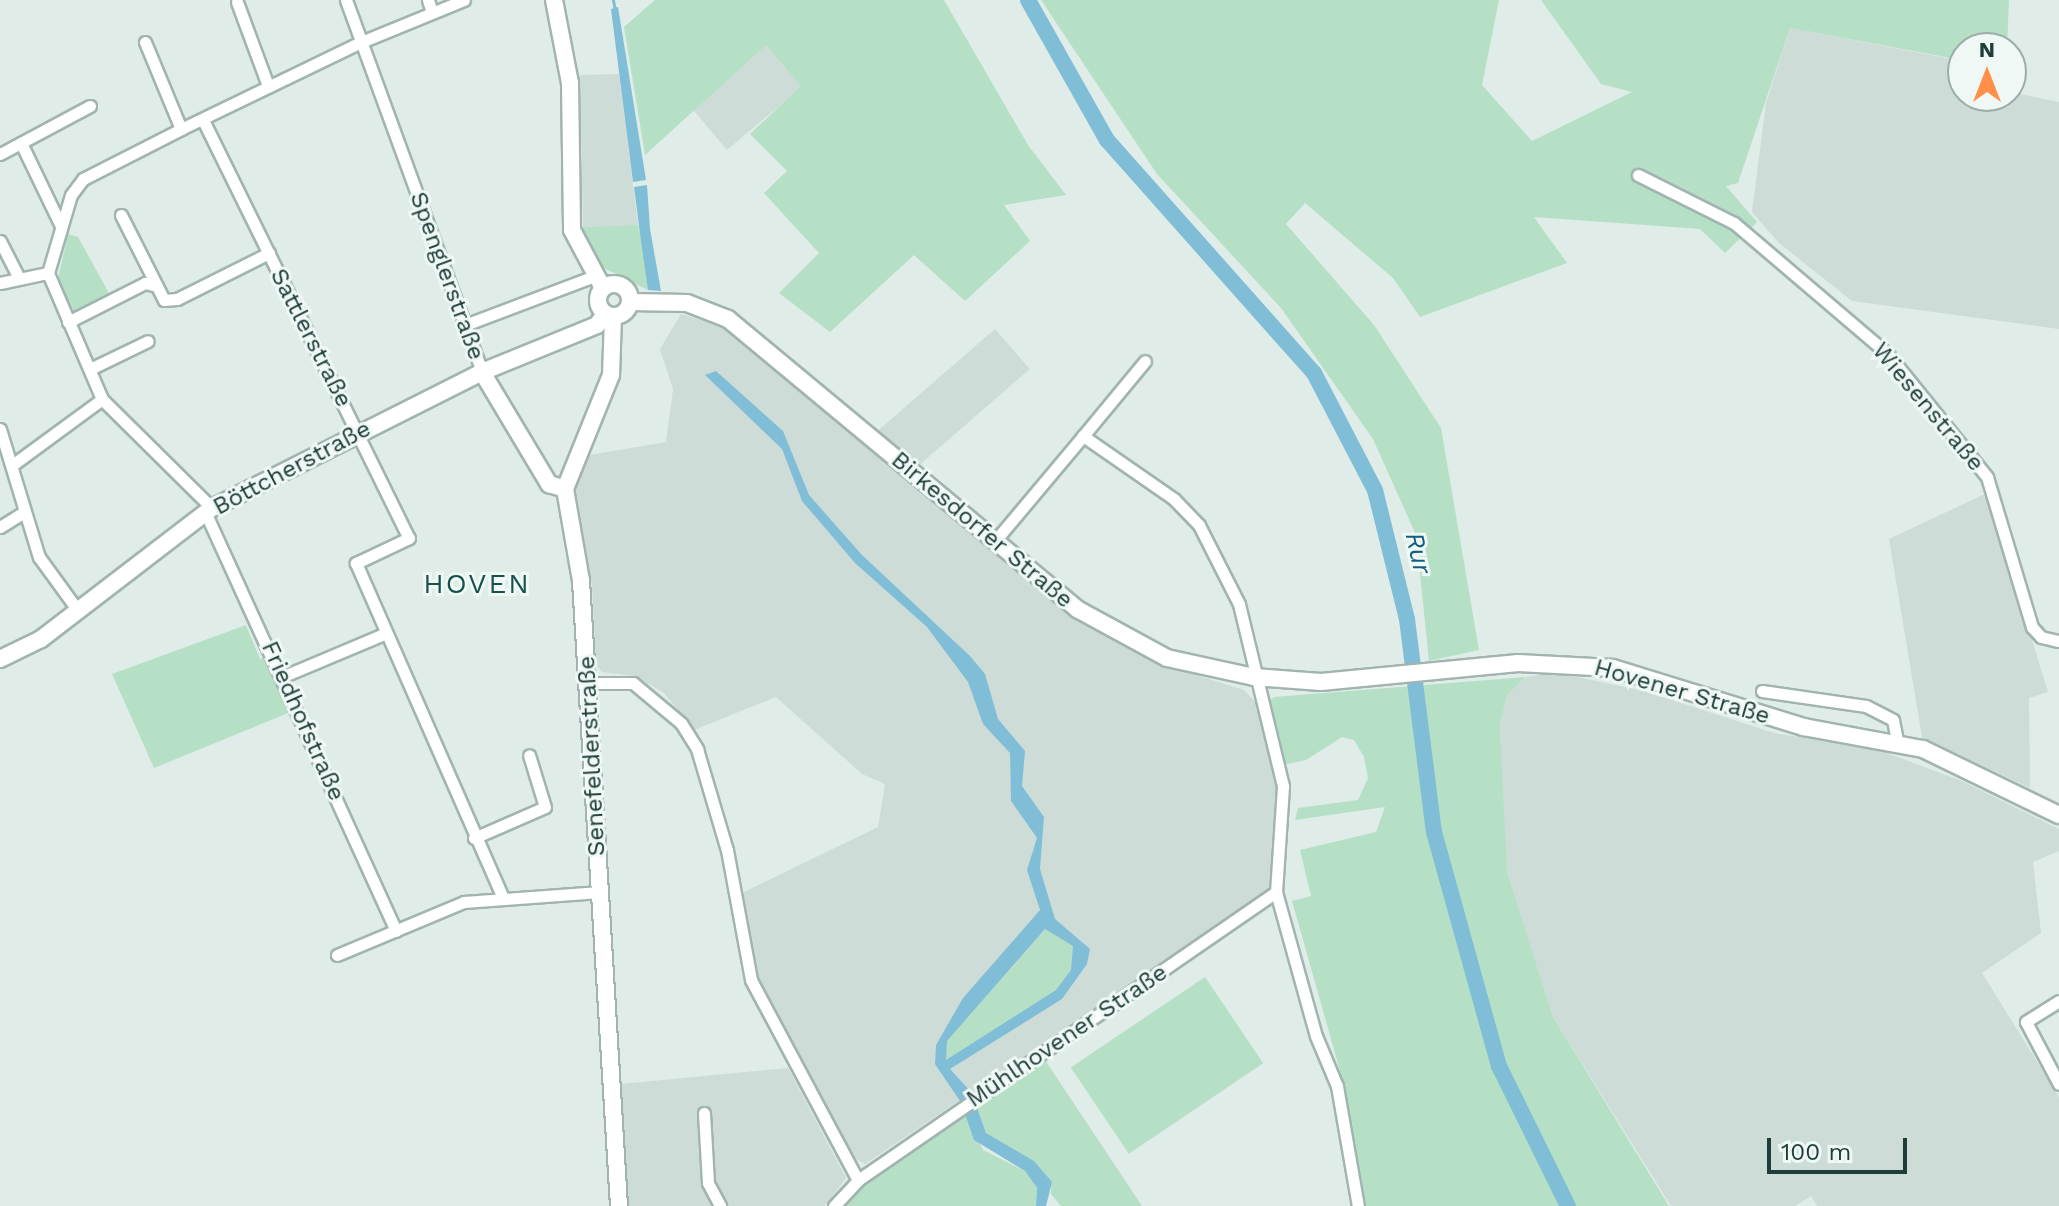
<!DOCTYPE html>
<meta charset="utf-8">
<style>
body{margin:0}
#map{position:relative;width:2059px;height:1206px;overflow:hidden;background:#dfece8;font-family:"Work Sans",sans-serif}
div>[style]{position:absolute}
.built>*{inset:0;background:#cddcd7;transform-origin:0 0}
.green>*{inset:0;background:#b5e0c6;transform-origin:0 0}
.water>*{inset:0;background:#80bed7}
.stream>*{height:3px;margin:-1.5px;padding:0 1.5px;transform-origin:1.5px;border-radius:1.5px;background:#80bed7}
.river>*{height:16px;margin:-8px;padding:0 8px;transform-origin:8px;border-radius:8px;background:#80bed7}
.roads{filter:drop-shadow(2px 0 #a1b4b0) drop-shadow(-2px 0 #a1b4b0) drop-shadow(0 2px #a1b4b0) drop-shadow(0 -2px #a1b4b0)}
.street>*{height:11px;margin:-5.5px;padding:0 5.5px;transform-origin:5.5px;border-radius:5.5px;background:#fff}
.secondary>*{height:16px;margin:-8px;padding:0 8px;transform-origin:8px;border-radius:8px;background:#fff}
.secondary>.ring{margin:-8px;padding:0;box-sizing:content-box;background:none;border:16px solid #fff;border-radius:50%}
span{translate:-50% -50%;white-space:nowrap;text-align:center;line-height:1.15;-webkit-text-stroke:6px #eff8f5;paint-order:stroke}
.street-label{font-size:24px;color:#1e3d39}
.water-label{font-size:26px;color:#125e7f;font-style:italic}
.quarter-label{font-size:28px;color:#18514b;letter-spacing:2px}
.north{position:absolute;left:1947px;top:32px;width:80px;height:80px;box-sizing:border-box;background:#eff8f5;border:2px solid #9badaa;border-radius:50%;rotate:0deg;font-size:22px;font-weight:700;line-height:32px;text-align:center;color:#1e3d39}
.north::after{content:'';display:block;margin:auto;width:28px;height:36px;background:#ff8f49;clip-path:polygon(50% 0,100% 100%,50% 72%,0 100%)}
.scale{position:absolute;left:1767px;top:1138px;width:140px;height:36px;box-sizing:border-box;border:4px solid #1e3d39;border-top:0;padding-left:10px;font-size:24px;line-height:28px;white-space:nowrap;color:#1e3d39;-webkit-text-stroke:6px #eff8f5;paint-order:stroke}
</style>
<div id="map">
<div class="built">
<i style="clip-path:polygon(1790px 28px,1957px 60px,1955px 79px,1963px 81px,1963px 96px,2011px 92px,2059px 102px,2059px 329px,1852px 301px,1779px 243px,1752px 212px,1766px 103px)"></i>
<i style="left:766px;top:44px;width:56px;height:98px;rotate:50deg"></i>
<i style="clip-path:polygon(619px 74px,638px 225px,583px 227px,580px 75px)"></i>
<i style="clip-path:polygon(681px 314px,724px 327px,840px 419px,1035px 589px,1082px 621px,1164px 665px,1244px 690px,1257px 704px,1281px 800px,1268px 892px,865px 1164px,856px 1159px,755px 977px,740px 894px,878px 827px,885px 784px,862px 774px,776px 697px,694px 730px,664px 693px,635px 676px,602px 672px,596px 665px,592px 585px,570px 492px,584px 456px,666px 442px,673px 389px,660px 349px)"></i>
<i style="left:995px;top:329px;width:53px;height:159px;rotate:49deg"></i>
<i style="clip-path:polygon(1987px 493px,2048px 692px,2029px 698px,2030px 788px,1922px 737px,1889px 539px)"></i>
<i style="clip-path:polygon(1553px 672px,1644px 691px,1774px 733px,1876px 749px,1962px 781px,2059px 829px,2059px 851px,2033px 862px,2041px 933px,1982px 973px,2059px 1097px,2059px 1206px,1817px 1206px,1811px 1196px,1795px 1206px,1671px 1206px,1553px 1017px,1506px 870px,1500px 725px,1507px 694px,1527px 677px)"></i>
<i style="clip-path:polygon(788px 1068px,846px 1178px,825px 1206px,626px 1206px,621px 1084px)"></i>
</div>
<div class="green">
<i style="clip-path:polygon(655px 0,944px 0,1028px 145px,1066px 195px,1004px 205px,1030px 241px,965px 301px,914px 255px,830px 332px,779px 293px,819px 253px,764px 193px,787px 171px,750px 134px,801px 86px,766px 45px,645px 155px,624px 27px)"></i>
<i style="clip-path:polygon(1041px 0,1499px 0,1482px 85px,1532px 141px,1632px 92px,1601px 84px,1541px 0,2009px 0,2007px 48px,1963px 48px,1963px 81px,1955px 80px,1956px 59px,1790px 28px,1738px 183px,1726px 186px,1757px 222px,1725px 253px,1700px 229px,1534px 217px,1567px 263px,1420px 317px,1393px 278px,1305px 203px,1286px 224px,1374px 325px,1441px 428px,1479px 650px,1429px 661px,1416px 535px,1373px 439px,1281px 308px,1157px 174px)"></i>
<i style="clip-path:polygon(638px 225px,646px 262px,648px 290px,604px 268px,583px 234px,583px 227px)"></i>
<i style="clip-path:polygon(68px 234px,78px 237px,110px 295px,75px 314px,58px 279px)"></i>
<i style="clip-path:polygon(246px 625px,260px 659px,269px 656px,293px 711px,154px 768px,112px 674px)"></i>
<i style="clip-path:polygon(1526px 677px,1507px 695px,1500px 725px,1507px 872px,1553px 1017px,1669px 1206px,1363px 1206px,1344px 1085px,1292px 901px,1311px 896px,1300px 850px,1376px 832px,1385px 807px,1295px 820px,1298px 808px,1358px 800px,1368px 778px,1364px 757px,1354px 740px,1342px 737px,1306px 760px,1282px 765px,1266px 704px,1274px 697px)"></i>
<i style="clip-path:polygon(1046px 929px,1073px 946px,1072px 970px,1056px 990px,946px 1061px,947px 1041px)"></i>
<i style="left:1205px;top:977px;width:104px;height:162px;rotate:56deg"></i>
<i style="clip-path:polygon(1043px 1057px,1142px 1206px,1061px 1206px,1051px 1194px,1051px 1182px,986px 1133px,974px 1099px)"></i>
<i style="clip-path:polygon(963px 1108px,983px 1150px,1025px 1171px,1037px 1188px,1036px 1206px,842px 1206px,867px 1178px)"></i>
</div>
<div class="water">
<i style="clip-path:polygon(618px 7px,646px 180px,633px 182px,611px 9px)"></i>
<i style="clip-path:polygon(647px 185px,650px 229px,661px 291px,648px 290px,640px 234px,634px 187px)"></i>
<i style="clip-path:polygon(evenodd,716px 371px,783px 431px,809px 495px,862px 555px,970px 656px,985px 674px,998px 719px,1025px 751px,1022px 786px,1044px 817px,1040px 869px,1055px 919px,1090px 949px,1087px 964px,1062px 999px,950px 1069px,972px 1093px,960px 1101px,935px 1064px,936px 1045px,963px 998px,1040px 910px,1027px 870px,1037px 838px,1011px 801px,1010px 753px,983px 724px,968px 682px,927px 627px,855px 563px,802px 501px,782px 449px,705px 375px,716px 371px,1045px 929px,1073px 946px,1071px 970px,1056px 990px,946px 1060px,947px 1041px,1045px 929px)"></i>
<i style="clip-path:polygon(974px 1099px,986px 1133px,1034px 1161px,1052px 1182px,1046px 1206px,1036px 1206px,1037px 1188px,1025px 1171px,974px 1140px,963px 1108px)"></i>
</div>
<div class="stream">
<i style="left:613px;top:0;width:10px;rotate:79deg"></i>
</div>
<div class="river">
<i style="left:1028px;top:0;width:161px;rotate:60.6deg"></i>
<i style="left:1107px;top:140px;width:312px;rotate:48.4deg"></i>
<i style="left:1314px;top:373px;width:132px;rotate:62.5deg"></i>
<i style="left:1375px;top:490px;width:133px;rotate:76.1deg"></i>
<i style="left:1407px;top:619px;width:215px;rotate:82.8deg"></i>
<i style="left:1434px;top:832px;width:243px;rotate:74.5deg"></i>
<i style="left:1499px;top:1066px;width:156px;rotate:63.8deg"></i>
</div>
<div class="roads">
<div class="street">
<i style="left:346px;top:0;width:396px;rotate:69.9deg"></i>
<i style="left:428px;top:0;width:13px;rotate:72deg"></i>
<i style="left:237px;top:2px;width:90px;rotate:69.7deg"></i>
<i style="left:145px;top:42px;width:94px;rotate:67.5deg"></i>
<i style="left:203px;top:120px;width:466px;rotate:63.8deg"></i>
<i style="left:409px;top:538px;width:59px;rotate:154.7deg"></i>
<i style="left:356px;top:563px;width:366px;rotate:66.3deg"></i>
<i style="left:21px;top:143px;width:92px;rotate:64.3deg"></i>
<i style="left:0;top:154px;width:102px;rotate:-28.1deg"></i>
<i style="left:1638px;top:175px;width:107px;rotate:26.6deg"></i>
<i style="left:1734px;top:223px;width:201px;rotate:40.4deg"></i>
<i style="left:1887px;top:353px;width:159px;rotate:51.1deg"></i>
<i style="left:1987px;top:477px;width:157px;rotate:73.3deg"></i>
<i style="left:2032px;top:627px;width:13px;rotate:48deg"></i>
<i style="left:2041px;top:637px;width:18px;rotate:13deg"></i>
<i style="left:121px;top:215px;width:95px;rotate:63.2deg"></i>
<i style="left:164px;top:300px;width:13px;rotate:-4deg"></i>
<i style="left:177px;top:299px;width:103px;rotate:-26.6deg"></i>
<i style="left:0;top:241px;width:38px;rotate:63deg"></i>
<i style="left:0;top:283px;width:49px;rotate:-11.8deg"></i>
<i style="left:68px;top:322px;width:86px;rotate:-26.9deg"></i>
<i style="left:145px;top:283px;width:8px;rotate:14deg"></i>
<i style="left:465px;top:325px;width:139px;rotate:-20.7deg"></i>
<i style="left:90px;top:369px;width:64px;rotate:-25.8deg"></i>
<i style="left:0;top:429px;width:134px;rotate:73.1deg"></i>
<i style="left:39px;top:557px;width:68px;rotate:54deg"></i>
<i style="left:1083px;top:436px;width:97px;rotate:-50.4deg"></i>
<i style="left:15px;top:463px;width:108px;rotate:-36.3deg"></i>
<i style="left:212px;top:508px;width:155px;rotate:-135.3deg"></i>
<i style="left:102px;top:399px;width:137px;rotate:-113.2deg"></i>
<i style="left:48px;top:273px;width:81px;rotate:-73.6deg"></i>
<i style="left:71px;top:195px;width:20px;rotate:-53deg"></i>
<i style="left:83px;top:179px;width:110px;rotate:-27deg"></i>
<i style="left:181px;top:129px;width:200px;rotate:-25.8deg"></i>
<i style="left:361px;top:42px;width:111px;rotate:-22.2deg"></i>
<i style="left:206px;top:514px;width:458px;rotate:65.5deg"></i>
<i style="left:0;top:527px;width:26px;rotate:-32deg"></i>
<i style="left:284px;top:676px;width:108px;rotate:-22.8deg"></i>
<i style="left:588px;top:683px;width:45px"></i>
<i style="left:633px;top:683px;width:62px;rotate:39.8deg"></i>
<i style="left:681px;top:723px;width:31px;rotate:58deg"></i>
<i style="left:697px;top:749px;width:105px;rotate:73.5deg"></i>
<i style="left:727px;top:850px;width:132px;rotate:79.5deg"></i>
<i style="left:751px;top:980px;width:227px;rotate:61.9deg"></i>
<i style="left:1762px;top:691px;width:105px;rotate:8.2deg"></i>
<i style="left:1866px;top:706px;width:30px;rotate:27deg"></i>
<i style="left:1893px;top:720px;width:21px;rotate:79deg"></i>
<i style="left:474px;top:838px;width:77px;rotate:-23.6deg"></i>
<i style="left:545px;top:807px;width:54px;rotate:-107.1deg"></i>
<i style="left:1276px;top:892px;width:149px;rotate:74.5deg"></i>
<i style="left:1316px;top:1036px;width:54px;rotate:67.2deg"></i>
<i style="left:1337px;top:1086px;width:122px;rotate:80.1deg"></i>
<i style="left:337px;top:955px;width:138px;rotate:-22.7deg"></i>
<i style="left:464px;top:902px;width:136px;rotate:-4.2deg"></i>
<i style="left:2059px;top:1001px;width:39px;rotate:148deg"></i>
<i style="left:2026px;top:1022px;width:70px;rotate:62deg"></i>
<i style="left:704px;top:1113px;width:70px;rotate:86.7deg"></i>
<i style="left:708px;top:1183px;width:26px;rotate:62deg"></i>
<i style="left:834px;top:1206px;width:35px;rotate:-47deg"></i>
<i style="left:858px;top:1180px;width:508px;rotate:-34.57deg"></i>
<i style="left:1276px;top:892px;width:106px;rotate:-86.2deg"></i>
<i style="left:1283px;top:786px;width:187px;rotate:-103.6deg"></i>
<i style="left:1239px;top:604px;width:89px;rotate:-116.9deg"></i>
<i style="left:1199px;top:525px;width:36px;rotate:-134deg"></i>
<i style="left:1174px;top:499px;width:111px;rotate:-145.3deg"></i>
<i style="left:1083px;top:436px;width:137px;rotate:130deg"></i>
</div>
<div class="secondary">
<i style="left:554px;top:0;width:85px;rotate:79.1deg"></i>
<i style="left:570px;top:83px;width:147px;rotate:89.2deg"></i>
<i style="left:572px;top:230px;width:66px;rotate:61.9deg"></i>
<i class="ring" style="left:598px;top:284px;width:16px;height:16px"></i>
<i style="left:630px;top:302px;width:57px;rotate:1deg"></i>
<i style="left:687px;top:303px;width:44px;rotate:21.3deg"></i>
<i style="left:728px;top:319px;width:454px;rotate:39.7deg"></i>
<i style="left:1077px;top:609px;width:102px;rotate:28.6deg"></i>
<i style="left:1167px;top:658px;width:89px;rotate:12.3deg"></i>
<i style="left:1254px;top:677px;width:67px;rotate:4.3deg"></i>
<i style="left:1321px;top:682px;width:198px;rotate:-5.5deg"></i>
<i style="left:1518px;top:663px;width:95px;rotate:3deg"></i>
<i style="left:1613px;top:668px;width:200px;rotate:17.2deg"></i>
<i style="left:1804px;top:727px;width:121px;rotate:10.5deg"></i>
<i style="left:1923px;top:749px;width:151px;rotate:25.9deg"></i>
<i style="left:613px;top:316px;width:59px;rotate:91.9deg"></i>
<i style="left:611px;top:375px;width:123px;rotate:112deg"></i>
<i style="left:565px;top:489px;width:93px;rotate:80.1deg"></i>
<i style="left:581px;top:581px;width:626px;rotate:86.52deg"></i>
<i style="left:482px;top:372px;width:131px;rotate:59.1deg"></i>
<i style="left:549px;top:484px;width:17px;rotate:17deg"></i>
<i style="left:0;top:659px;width:46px;rotate:-26deg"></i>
<i style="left:41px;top:639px;width:215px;rotate:-37.5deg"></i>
<i style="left:212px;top:508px;width:302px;rotate:-26.7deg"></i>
<i style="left:482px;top:372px;width:124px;rotate:-22.2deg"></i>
<i style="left:597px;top:325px;width:14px;rotate:-54deg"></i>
</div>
</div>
<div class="street-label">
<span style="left:447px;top:276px;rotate:70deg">Spenglerstraße</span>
<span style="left:311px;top:338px;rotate:63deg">Sattlerstraße</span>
<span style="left:1928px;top:407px;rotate:50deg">Wiesenstraße</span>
<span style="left:292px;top:468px;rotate:-28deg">Böttcherstraße</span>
<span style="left:982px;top:530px;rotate:40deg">Birkesdorfer Straße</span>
<span style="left:1682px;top:692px;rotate:16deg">Hovener Straße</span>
<span style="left:303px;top:721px;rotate:66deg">Friedhofstraße</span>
<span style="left:592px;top:756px;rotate:-93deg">Senefelderstraße</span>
<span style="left:1067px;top:1036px;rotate:-34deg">Mühlhovener Straße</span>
</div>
<div class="water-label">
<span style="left:1418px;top:553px;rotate:77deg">Rur</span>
</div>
<div class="quarter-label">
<span style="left:477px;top:584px">HOVEN</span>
</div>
<div class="north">N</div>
<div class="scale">100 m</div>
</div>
